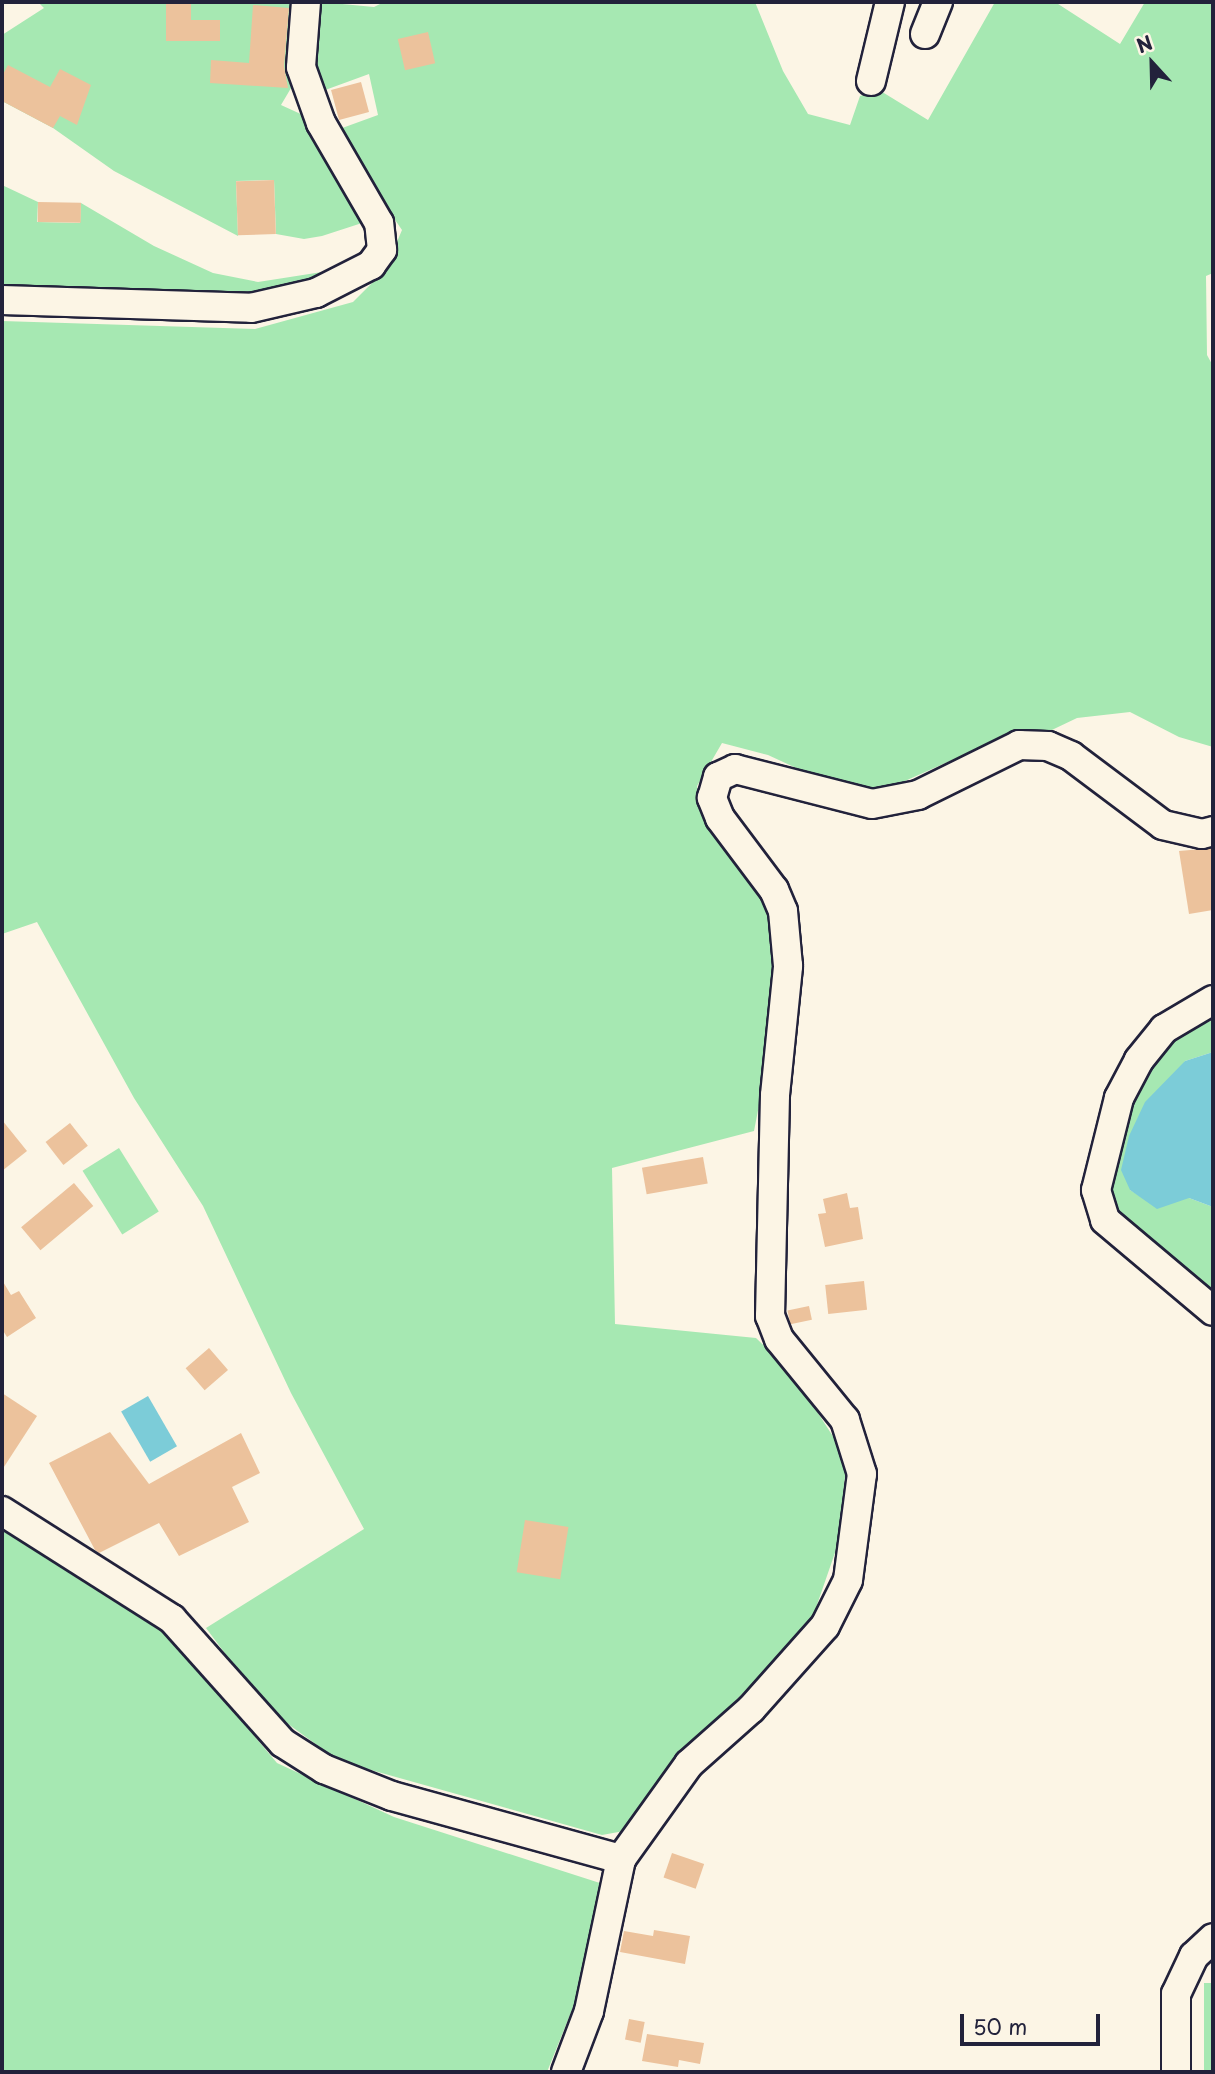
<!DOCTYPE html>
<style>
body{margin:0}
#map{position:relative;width:1215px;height:2074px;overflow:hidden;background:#fcf5e5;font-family:"Playpen Sans",sans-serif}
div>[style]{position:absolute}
.green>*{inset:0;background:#a6e8b2;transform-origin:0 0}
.water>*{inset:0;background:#7cccd8;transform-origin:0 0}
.building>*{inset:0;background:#ecc29c;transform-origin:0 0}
.roads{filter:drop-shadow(2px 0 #22223b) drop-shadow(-2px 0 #22223b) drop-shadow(0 2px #22223b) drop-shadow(0 -2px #22223b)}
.minor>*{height:28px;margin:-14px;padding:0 14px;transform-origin:14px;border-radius:14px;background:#fcf5e5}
span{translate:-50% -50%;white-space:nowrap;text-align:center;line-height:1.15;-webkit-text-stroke:5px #fcf5e5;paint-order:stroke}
.frame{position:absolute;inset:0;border:4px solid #22223b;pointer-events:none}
.north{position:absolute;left:1117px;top:28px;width:70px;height:70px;-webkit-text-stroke:5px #fcf5e5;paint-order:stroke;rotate:338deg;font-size:19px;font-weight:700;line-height:28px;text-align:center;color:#22223b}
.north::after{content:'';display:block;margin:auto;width:24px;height:32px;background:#22223b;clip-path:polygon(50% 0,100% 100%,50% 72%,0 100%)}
.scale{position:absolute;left:960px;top:2014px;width:140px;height:32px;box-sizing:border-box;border:4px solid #22223b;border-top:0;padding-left:9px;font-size:21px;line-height:24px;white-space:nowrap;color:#22223b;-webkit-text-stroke:5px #fcf5e5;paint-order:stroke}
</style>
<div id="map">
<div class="green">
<i style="clip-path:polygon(38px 2px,300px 2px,294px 83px,281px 105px,316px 121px,368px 213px,362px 223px,322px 236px,304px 239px,276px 234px,274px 180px,236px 181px,238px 236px,114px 171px,53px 128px,2px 101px,2px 35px,44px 8px)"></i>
<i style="clip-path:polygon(321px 2px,374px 7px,384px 2px,755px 2px,783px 71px,808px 114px,850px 125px,860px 96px,879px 90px,928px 120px,995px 2px,1055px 2px,1120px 44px,1145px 2px,1213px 2px,1213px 273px,1206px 276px,1207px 355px,1213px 366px,1213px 747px,1179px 737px,1130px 712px,1077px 718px,1033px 739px,970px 752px,887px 789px,857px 796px,768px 755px,722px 743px,697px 786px,700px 805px,766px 904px,775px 963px,761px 1095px,754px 1131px,612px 1168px,615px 1324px,756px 1338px,792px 1373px,847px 1458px,838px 1544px,810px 1625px,685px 1752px,624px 1831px,602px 1835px,339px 1761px,266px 1708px,206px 1628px,364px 1529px,291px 1393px,203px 1206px,134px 1098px,37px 922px,2px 934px,2px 321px,255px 329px,353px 302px,385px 270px,402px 230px,334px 131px,378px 115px,369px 74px,317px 93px,312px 70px)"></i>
<i style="clip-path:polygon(2px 185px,38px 202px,37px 222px,80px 223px,81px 203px,154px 246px,213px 273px,258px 282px,354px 267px,263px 292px,155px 296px,2px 284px)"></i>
<i style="clip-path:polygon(1213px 1020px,1213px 1052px,1185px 1061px,1130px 1190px,1140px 1196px,1189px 1198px,1213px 1207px,1213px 1298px,1114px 1216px,1107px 1194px,1128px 1096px,1173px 1037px)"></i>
<i style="left:119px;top:1148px;width:75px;height:43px;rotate:58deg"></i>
<i style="clip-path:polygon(2px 1530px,170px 1636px,277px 1763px,394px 1817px,603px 1884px,582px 1985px,547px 2072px,2px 2072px)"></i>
<i style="left:1213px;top:1983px;width:89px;height:9px;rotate:90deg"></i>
</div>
<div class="water">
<i style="clip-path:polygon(1213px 1052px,1213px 1207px,1189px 1198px,1157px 1209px,1130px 1190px,1121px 1170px,1129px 1136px,1145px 1102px,1185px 1061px)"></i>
<i style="left:148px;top:1396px;width:58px;height:31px;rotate:60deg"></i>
</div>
<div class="building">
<i style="clip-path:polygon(166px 2px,191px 2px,191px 20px,220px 20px,220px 41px,166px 41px)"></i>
<i style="clip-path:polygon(253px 5px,289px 8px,284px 66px,288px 88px,210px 83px,211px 60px,249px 63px)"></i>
<i style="left:428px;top:32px;width:32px;height:31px;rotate:77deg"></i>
<i style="clip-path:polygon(8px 65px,50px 87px,60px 69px,91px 85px,77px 125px,60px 116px,53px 128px,2px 101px,2px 76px)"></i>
<i style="left:361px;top:82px;width:31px;height:31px;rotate:75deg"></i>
<i style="left:274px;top:180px;width:54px;height:38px;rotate:88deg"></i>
<i style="left:38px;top:202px;width:43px;height:20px;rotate:1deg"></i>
<i style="clip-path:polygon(1213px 848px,1213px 910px,1189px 914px,1179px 851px)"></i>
<i style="clip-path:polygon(2px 1120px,27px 1151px,2px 1171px)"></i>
<i style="left:70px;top:1123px;width:29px;height:31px;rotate:52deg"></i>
<i style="left:703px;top:1157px;width:27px;height:62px;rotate:80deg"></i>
<i style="left:74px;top:1183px;width:30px;height:69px;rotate:50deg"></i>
<i style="clip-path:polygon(847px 1193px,850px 1208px,858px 1207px,863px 1239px,825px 1247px,818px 1214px,826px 1213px,823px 1199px)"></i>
<i style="clip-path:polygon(2px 1280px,11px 1295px,19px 1291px,36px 1318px,7px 1337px,2px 1329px)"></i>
<i style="left:864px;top:1281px;width:29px;height:39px;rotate:84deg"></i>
<i style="left:809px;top:1306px;width:14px;height:22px;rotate:78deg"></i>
<i style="left:209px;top:1348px;width:29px;height:31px;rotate:49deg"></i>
<i style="clip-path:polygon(2px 1393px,37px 1416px,2px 1470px)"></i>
<i style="clip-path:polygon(110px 1432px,149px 1484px,241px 1433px,260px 1473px,232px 1487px,249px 1522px,179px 1556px,159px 1523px,99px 1553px,95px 1550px,49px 1463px)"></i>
<i style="left:525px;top:1520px;width:44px;height:53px;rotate:9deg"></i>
<i style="left:672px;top:1853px;width:34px;height:26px;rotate:19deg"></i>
<i style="clip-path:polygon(654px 1930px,690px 1936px,685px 1964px,620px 1952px,624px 1931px,653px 1936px)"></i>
<i style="left:629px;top:2019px;width:16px;height:21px;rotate:11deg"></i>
<i style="clip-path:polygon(647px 2034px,704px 2043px,700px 2064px,679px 2060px,678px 2067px,642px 2061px)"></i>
</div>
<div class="roads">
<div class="minor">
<i style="left:925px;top:34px;width:35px;rotate:-68deg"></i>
<i style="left:871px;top:81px;width:81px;rotate:-76.5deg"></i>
<i style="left:2px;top:300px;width:249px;rotate:1.8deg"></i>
<i style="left:251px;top:308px;width:67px;rotate:-13deg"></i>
<i style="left:316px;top:293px;width:62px;rotate:-27deg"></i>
<i style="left:371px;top:265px;width:19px;rotate:-54deg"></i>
<i style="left:382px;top:250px;width:27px;rotate:-96deg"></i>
<i style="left:379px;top:223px;width:116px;rotate:-120.1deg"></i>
<i style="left:321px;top:123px;width:59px;rotate:-109.7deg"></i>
<i style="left:301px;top:67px;width:65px;rotate:-85.6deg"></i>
<i style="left:1213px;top:1000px;width:57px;rotate:149.4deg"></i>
<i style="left:1164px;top:1029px;width:40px;rotate:129deg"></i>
<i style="left:1139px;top:1060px;width:43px;rotate:117.8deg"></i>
<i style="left:1119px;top:1098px;width:95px;rotate:104deg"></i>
<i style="left:1096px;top:1190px;width:31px;rotate:73deg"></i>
<i style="left:1105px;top:1220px;width:141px;rotate:40.1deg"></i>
<i style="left:2px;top:1511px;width:201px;rotate:32.4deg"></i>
<i style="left:172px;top:1619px;width:166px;rotate:48.2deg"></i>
<i style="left:283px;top:1743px;width:49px;rotate:32.4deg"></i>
<i style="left:324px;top:1769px;width:73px;rotate:21.7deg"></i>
<i style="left:392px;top:1796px;width:238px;rotate:15.4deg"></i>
<i style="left:566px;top:2072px;width:65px;rotate:-69.3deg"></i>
<i style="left:589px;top:2011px;width:155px;rotate:-78.1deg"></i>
<i style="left:621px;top:1859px;width:117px;rotate:-54.4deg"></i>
<i style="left:689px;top:1764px;width:83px;rotate:-41.6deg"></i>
<i style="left:751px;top:1709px;width:111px;rotate:-48.3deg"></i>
<i style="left:825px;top:1626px;width:51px;rotate:-63.4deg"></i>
<i style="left:848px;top:1580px;width:107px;rotate:-82.5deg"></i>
<i style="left:862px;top:1474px;width:57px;rotate:-107.5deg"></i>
<i style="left:845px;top:1420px;width:104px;rotate:-129.2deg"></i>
<i style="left:779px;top:1339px;width:25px;rotate:-111deg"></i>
<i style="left:770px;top:1316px;width:221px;rotate:-88.7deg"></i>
<i style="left:775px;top:1095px;width:130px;rotate:-84.2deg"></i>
<i style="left:788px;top:966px;width:55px;rotate:-95.2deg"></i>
<i style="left:783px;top:911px;width:23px;rotate:-113deg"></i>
<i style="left:774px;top:890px;width:90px;rotate:-126.9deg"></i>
<i style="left:720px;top:818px;width:22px;rotate:-112deg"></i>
<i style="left:712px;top:798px;width:22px;rotate:-74deg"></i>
<i style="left:718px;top:777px;width:19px;rotate:-25deg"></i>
<i style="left:735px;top:769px;width:141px;rotate:14.3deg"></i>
<i style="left:872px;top:804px;width:47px;rotate:-11.1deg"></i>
<i style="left:918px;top:795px;width:113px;rotate:-26.3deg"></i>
<i style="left:1019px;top:745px;width:29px;rotate:2deg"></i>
<i style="left:1048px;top:746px;width:25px;rotate:23deg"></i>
<i style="left:1071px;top:756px;width:115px;rotate:36.9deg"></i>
<i style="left:1163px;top:825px;width:40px;rotate:13deg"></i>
<i style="left:1202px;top:834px;width:11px;rotate:-15deg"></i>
<i style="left:1176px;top:2072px;width:78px;rotate:-90deg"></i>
<i style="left:1176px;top:1994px;width:42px;rotate:-64.7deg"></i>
<i style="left:1194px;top:1956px;width:26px;rotate:-43deg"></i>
</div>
</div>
<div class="frame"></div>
<div class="north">N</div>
<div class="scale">50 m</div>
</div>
